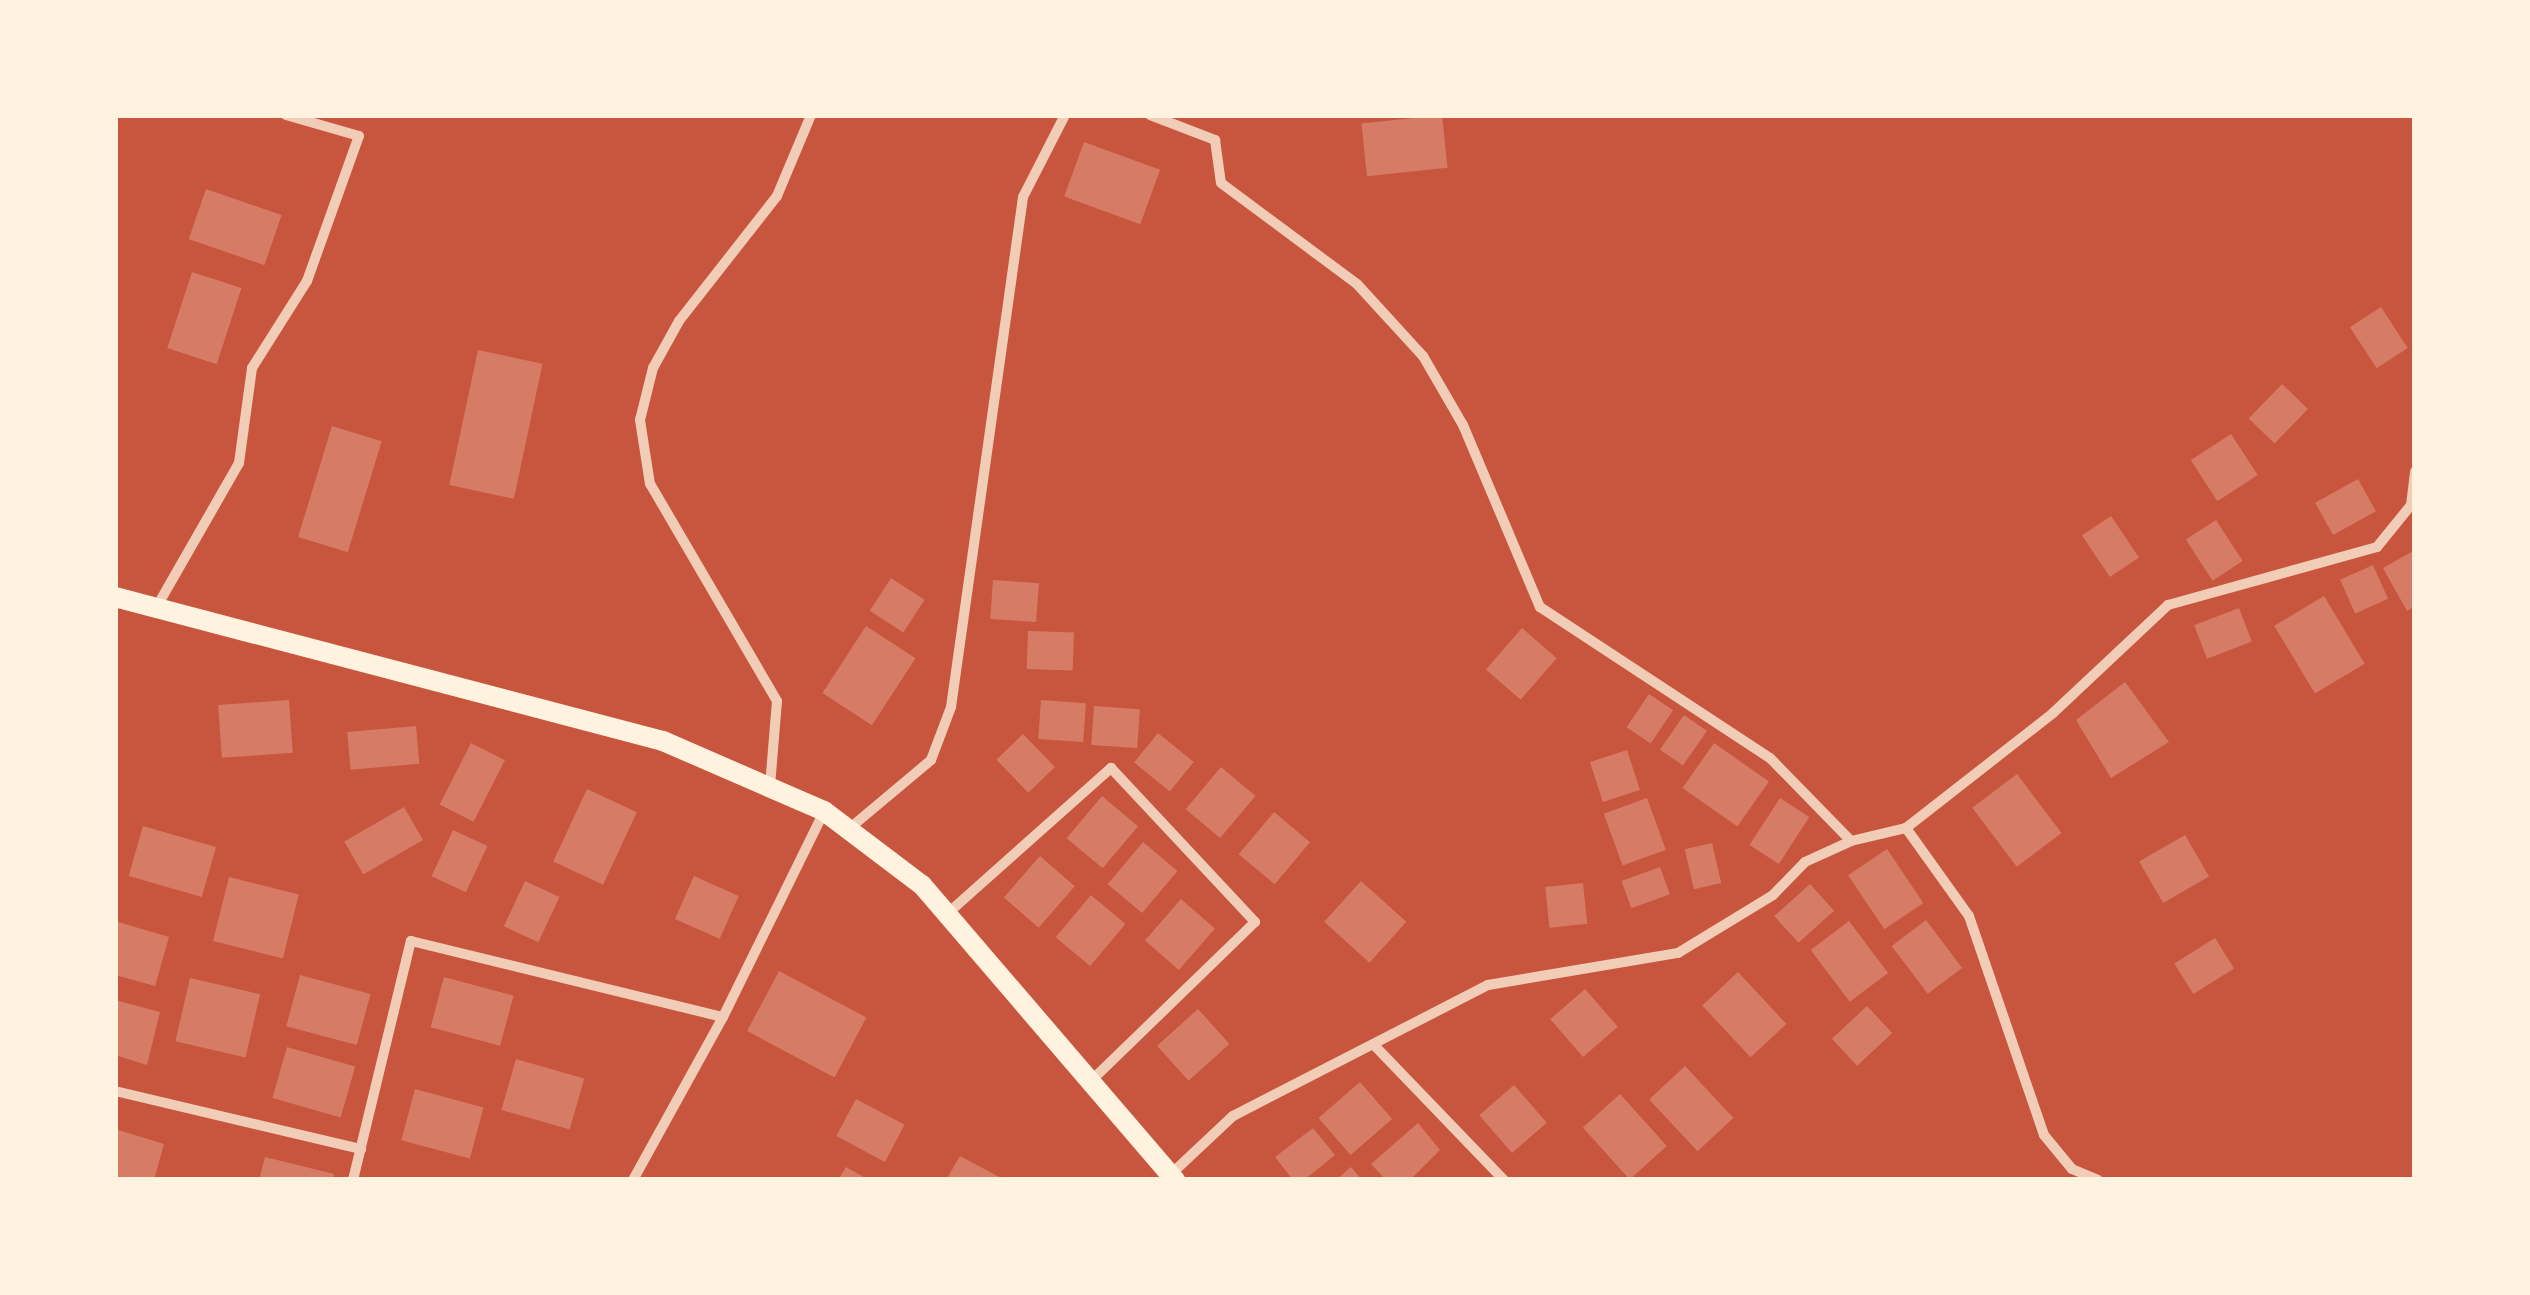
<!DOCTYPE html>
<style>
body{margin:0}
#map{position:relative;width:2530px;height:1295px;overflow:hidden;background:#c8553d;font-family:"Source Sans 3",sans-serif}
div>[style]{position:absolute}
.building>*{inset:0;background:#d67c66;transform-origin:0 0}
.minor>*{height:10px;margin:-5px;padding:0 5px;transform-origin:5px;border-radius:5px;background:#f1ccb7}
.secondary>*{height:20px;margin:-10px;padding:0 10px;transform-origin:10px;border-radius:10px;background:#fff3e0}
span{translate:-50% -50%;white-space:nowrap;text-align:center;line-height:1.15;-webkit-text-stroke:10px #fff3e0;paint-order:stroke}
.frame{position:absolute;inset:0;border:118px solid #fff3e0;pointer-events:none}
</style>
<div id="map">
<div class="building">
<i style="left:1442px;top:115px;width:53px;height:81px;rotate:84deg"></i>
<i style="left:1084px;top:142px;width:81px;height:58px;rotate:20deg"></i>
<i style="left:206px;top:189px;width:80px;height:53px;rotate:19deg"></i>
<i style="left:192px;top:272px;width:52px;height:80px;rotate:18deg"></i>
<i style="left:2381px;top:307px;width:49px;height:37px;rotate:57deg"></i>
<i style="left:478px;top:350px;width:66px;height:138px;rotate:12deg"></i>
<i style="left:2282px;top:384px;width:36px;height:48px;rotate:44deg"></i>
<i style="left:332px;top:426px;width:52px;height:116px;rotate:17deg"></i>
<i style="left:2231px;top:434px;width:49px;height:48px;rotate:57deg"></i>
<i style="left:2358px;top:479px;width:37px;height:49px;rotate:61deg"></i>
<i style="left:2111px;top:516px;width:50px;height:35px;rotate:56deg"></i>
<i style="left:2216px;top:520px;width:49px;height:36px;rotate:57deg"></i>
<i style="clip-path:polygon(2415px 550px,2415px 606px,2407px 611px,2383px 568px)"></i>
<i style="left:2373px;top:565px;width:37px;height:36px;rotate:66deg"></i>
<i style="left:891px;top:578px;width:40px;height:39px;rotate:33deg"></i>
<i style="left:993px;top:580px;width:46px;height:39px;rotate:4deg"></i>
<i style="left:2324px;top:596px;width:79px;height:58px;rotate:59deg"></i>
<i style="left:2239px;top:608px;width:36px;height:48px;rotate:69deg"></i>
<i style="left:866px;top:626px;width:59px;height:80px;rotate:33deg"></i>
<i style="left:1522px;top:628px;width:46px;height:55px;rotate:41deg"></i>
<i style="left:1028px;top:631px;width:46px;height:38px;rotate:2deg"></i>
<i style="clip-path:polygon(2125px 682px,2169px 742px,2111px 778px,2076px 720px)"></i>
<i style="left:1649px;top:694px;width:29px;height:40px;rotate:34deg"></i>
<i style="left:289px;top:700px;width:53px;height:71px;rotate:86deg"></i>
<i style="left:1041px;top:700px;width:45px;height:39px;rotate:4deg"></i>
<i style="left:1094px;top:706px;width:46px;height:39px;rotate:4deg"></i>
<i style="left:1684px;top:715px;width:28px;height:42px;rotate:35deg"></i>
<i style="left:416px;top:726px;width:38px;height:69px;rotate:85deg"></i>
<i style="left:1158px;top:733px;width:46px;height:38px;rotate:39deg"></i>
<i style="left:1023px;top:734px;width:46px;height:37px;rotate:46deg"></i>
<i style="left:471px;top:743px;width:38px;height:69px;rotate:27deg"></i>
<i style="left:1714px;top:743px;width:67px;height:55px;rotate:35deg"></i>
<i style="left:1627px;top:750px;width:42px;height:39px;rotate:72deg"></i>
<i style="left:1221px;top:767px;width:45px;height:55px;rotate:40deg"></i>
<i style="left:2017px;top:774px;width:74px;height:56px;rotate:53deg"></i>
<i style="left:587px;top:789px;width:55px;height:80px;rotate:25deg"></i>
<i style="left:1102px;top:796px;width:47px;height:55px;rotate:40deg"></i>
<i style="left:1647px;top:798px;width:55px;height:46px;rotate:70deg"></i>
<i style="left:1780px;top:798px;width:35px;height:56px;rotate:33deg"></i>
<i style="left:404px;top:807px;width:38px;height:69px;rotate:60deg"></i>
<i style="left:1274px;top:812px;width:47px;height:55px;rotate:40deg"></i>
<i style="left:143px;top:826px;width:76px;height:52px;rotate:16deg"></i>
<i style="left:453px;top:830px;width:38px;height:51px;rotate:25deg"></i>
<i style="left:2185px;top:835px;width:48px;height:53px;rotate:60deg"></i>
<i style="left:1143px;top:842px;width:45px;height:55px;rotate:40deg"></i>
<i style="left:1712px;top:843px;width:41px;height:28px;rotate:77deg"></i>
<i style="left:1887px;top:849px;width:65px;height:47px;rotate:56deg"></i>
<i style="left:1040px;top:856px;width:46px;height:55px;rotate:41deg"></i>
<i style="left:1660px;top:867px;width:29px;height:41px;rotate:70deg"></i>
<i style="left:694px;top:876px;width:49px;height:47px;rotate:24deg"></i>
<i style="left:229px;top:877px;width:72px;height:66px;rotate:14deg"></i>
<i style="left:525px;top:881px;width:38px;height:50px;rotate:25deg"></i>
<i style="left:1361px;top:881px;width:61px;height:55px;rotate:42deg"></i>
<i style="left:1583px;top:883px;width:41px;height:38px;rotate:84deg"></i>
<i style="left:1810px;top:884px;width:36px;height:48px;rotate:48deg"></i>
<i style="left:1091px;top:895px;width:45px;height:55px;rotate:40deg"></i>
<i style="left:1181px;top:899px;width:45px;height:55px;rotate:41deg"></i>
<i style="left:1926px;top:920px;width:60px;height:43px;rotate:53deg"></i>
<i style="clip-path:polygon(115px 921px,169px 937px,155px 986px,115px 975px)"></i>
<i style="left:1849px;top:921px;width:65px;height:48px;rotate:53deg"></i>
<i style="left:2215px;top:938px;width:36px;height:48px;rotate:58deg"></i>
<i style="left:779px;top:971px;width:99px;height:68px;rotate:28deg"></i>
<i style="left:1738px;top:972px;width:71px;height:49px;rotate:47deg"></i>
<i style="left:300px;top:975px;width:73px;height:53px;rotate:15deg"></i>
<i style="left:444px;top:977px;width:72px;height:52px;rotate:15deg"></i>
<i style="left:190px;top:978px;width:72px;height:65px;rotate:13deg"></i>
<i style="left:1585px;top:989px;width:50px;height:46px;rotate:49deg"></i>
<i style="clip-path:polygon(115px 1000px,160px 1012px,147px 1065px,115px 1055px)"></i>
<i style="left:1867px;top:1006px;width:37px;height:48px;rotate:47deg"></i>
<i style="left:1198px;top:1009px;width:47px;height:55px;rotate:48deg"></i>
<i style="left:287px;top:1047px;width:71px;height:53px;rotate:16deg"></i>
<i style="left:516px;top:1059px;width:71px;height:53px;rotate:16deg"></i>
<i style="left:1685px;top:1066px;width:71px;height:49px;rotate:47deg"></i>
<i style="left:1360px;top:1082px;width:49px;height:55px;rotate:49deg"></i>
<i style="left:1514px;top:1085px;width:50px;height:46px;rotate:49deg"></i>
<i style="left:415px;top:1089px;width:71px;height:53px;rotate:15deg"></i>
<i style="left:1620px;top:1094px;width:70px;height:50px;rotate:48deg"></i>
<i style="left:856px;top:1099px;width:55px;height:42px;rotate:28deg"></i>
<i style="clip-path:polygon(1418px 1123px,1440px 1150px,1410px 1180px,1386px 1180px,1371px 1164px)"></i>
<i style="clip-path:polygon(1313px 1128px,1335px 1155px,1304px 1180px,1293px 1180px,1275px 1157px)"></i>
<i style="clip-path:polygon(115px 1129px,164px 1144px,154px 1180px,115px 1180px)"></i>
<i style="clip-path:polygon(960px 1156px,1005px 1180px,946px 1180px)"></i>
<i style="clip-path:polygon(265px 1157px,334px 1174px,333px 1180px,259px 1180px)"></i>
<i style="clip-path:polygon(846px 1167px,869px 1180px,838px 1180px)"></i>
<i style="clip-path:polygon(1351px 1167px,1362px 1180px,1336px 1180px)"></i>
</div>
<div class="minor">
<i style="left:1150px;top:115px;width:70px;rotate:21deg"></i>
<i style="left:1215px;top:140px;width:43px;rotate:82.1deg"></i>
<i style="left:1221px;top:183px;width:169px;rotate:36.6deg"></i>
<i style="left:1357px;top:284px;width:98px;rotate:47.5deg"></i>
<i style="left:1423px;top:356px;width:80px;rotate:59.9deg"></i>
<i style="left:1463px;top:425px;width:198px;rotate:67.1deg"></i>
<i style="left:1540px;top:607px;width:275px;rotate:33.3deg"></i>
<i style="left:1770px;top:758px;width:116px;rotate:45.7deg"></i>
<i style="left:156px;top:608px;width:167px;rotate:-60.2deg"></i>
<i style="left:239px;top:463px;width:96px;rotate:-82.2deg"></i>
<i style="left:252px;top:368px;width:103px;rotate:-57.7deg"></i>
<i style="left:307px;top:281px;width:154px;rotate:-70.3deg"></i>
<i style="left:359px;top:136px;width:76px;rotate:-164deg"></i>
<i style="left:770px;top:786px;width:85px;rotate:-85.3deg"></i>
<i style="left:777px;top:701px;width:251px;rotate:-120.3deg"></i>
<i style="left:650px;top:484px;width:65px;rotate:-98.9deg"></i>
<i style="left:640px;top:420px;width:54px;rotate:-76deg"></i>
<i style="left:653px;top:368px;width:54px;rotate:-61deg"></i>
<i style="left:679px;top:321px;width:159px;rotate:-51.9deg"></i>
<i style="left:777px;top:196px;width:88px;rotate:-67.2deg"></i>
<i style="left:850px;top:828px;width:106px;rotate:-40deg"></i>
<i style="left:931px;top:760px;width:57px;rotate:-69.3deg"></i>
<i style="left:951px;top:707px;width:515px;rotate:-81.96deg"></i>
<i style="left:1023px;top:197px;width:92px;rotate:-62.9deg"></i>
<i style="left:1906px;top:828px;width:108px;rotate:54.4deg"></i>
<i style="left:1969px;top:916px;width:231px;rotate:71.1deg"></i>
<i style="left:2044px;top:1135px;width:44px;rotate:50.5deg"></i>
<i style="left:2072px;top:1169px;width:28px;rotate:23deg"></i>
<i style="left:947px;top:914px;width:220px;rotate:-41.7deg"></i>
<i style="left:1111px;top:768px;width:211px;rotate:46.9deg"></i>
<i style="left:1255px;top:922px;width:228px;rotate:135.9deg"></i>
<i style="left:1374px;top:1045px;width:187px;rotate:46.1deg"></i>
<i style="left:115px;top:1091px;width:253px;rotate:13.3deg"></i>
<i style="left:1169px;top:1176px;width:88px;rotate:-43.2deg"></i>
<i style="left:1233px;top:1116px;width:287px;rotate:-27.2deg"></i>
<i style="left:1488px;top:985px;width:193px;rotate:-9.6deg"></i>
<i style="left:1678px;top:953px;width:111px;rotate:-31.4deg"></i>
<i style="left:1773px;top:895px;width:46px;rotate:-45.9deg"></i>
<i style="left:1805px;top:862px;width:51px;rotate:-24.5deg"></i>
<i style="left:1851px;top:841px;width:57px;rotate:-13.3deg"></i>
<i style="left:1906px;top:828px;width:187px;rotate:-38deg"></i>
<i style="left:2053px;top:713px;width:158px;rotate:-43.2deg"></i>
<i style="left:2168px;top:605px;width:217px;rotate:-15.5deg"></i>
<i style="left:2377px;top:547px;width:54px;rotate:-51deg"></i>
<i style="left:2411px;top:505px;width:34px;rotate:-83deg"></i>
<i style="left:353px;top:1180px;width:246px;rotate:-76.4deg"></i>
<i style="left:411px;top:941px;width:321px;rotate:13.7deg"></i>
<i style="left:633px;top:1180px;width:186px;rotate:-61.1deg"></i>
<i style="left:723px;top:1017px;width:229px;rotate:-63.8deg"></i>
</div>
<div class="secondary">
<i style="left:115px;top:597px;width:567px;rotate:14.72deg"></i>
<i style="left:663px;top:741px;width:176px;rotate:23.5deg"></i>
<i style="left:824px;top:811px;width:123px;rotate:37.1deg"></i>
<i style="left:922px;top:885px;width:389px;rotate:49.4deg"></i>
</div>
<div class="frame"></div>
</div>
